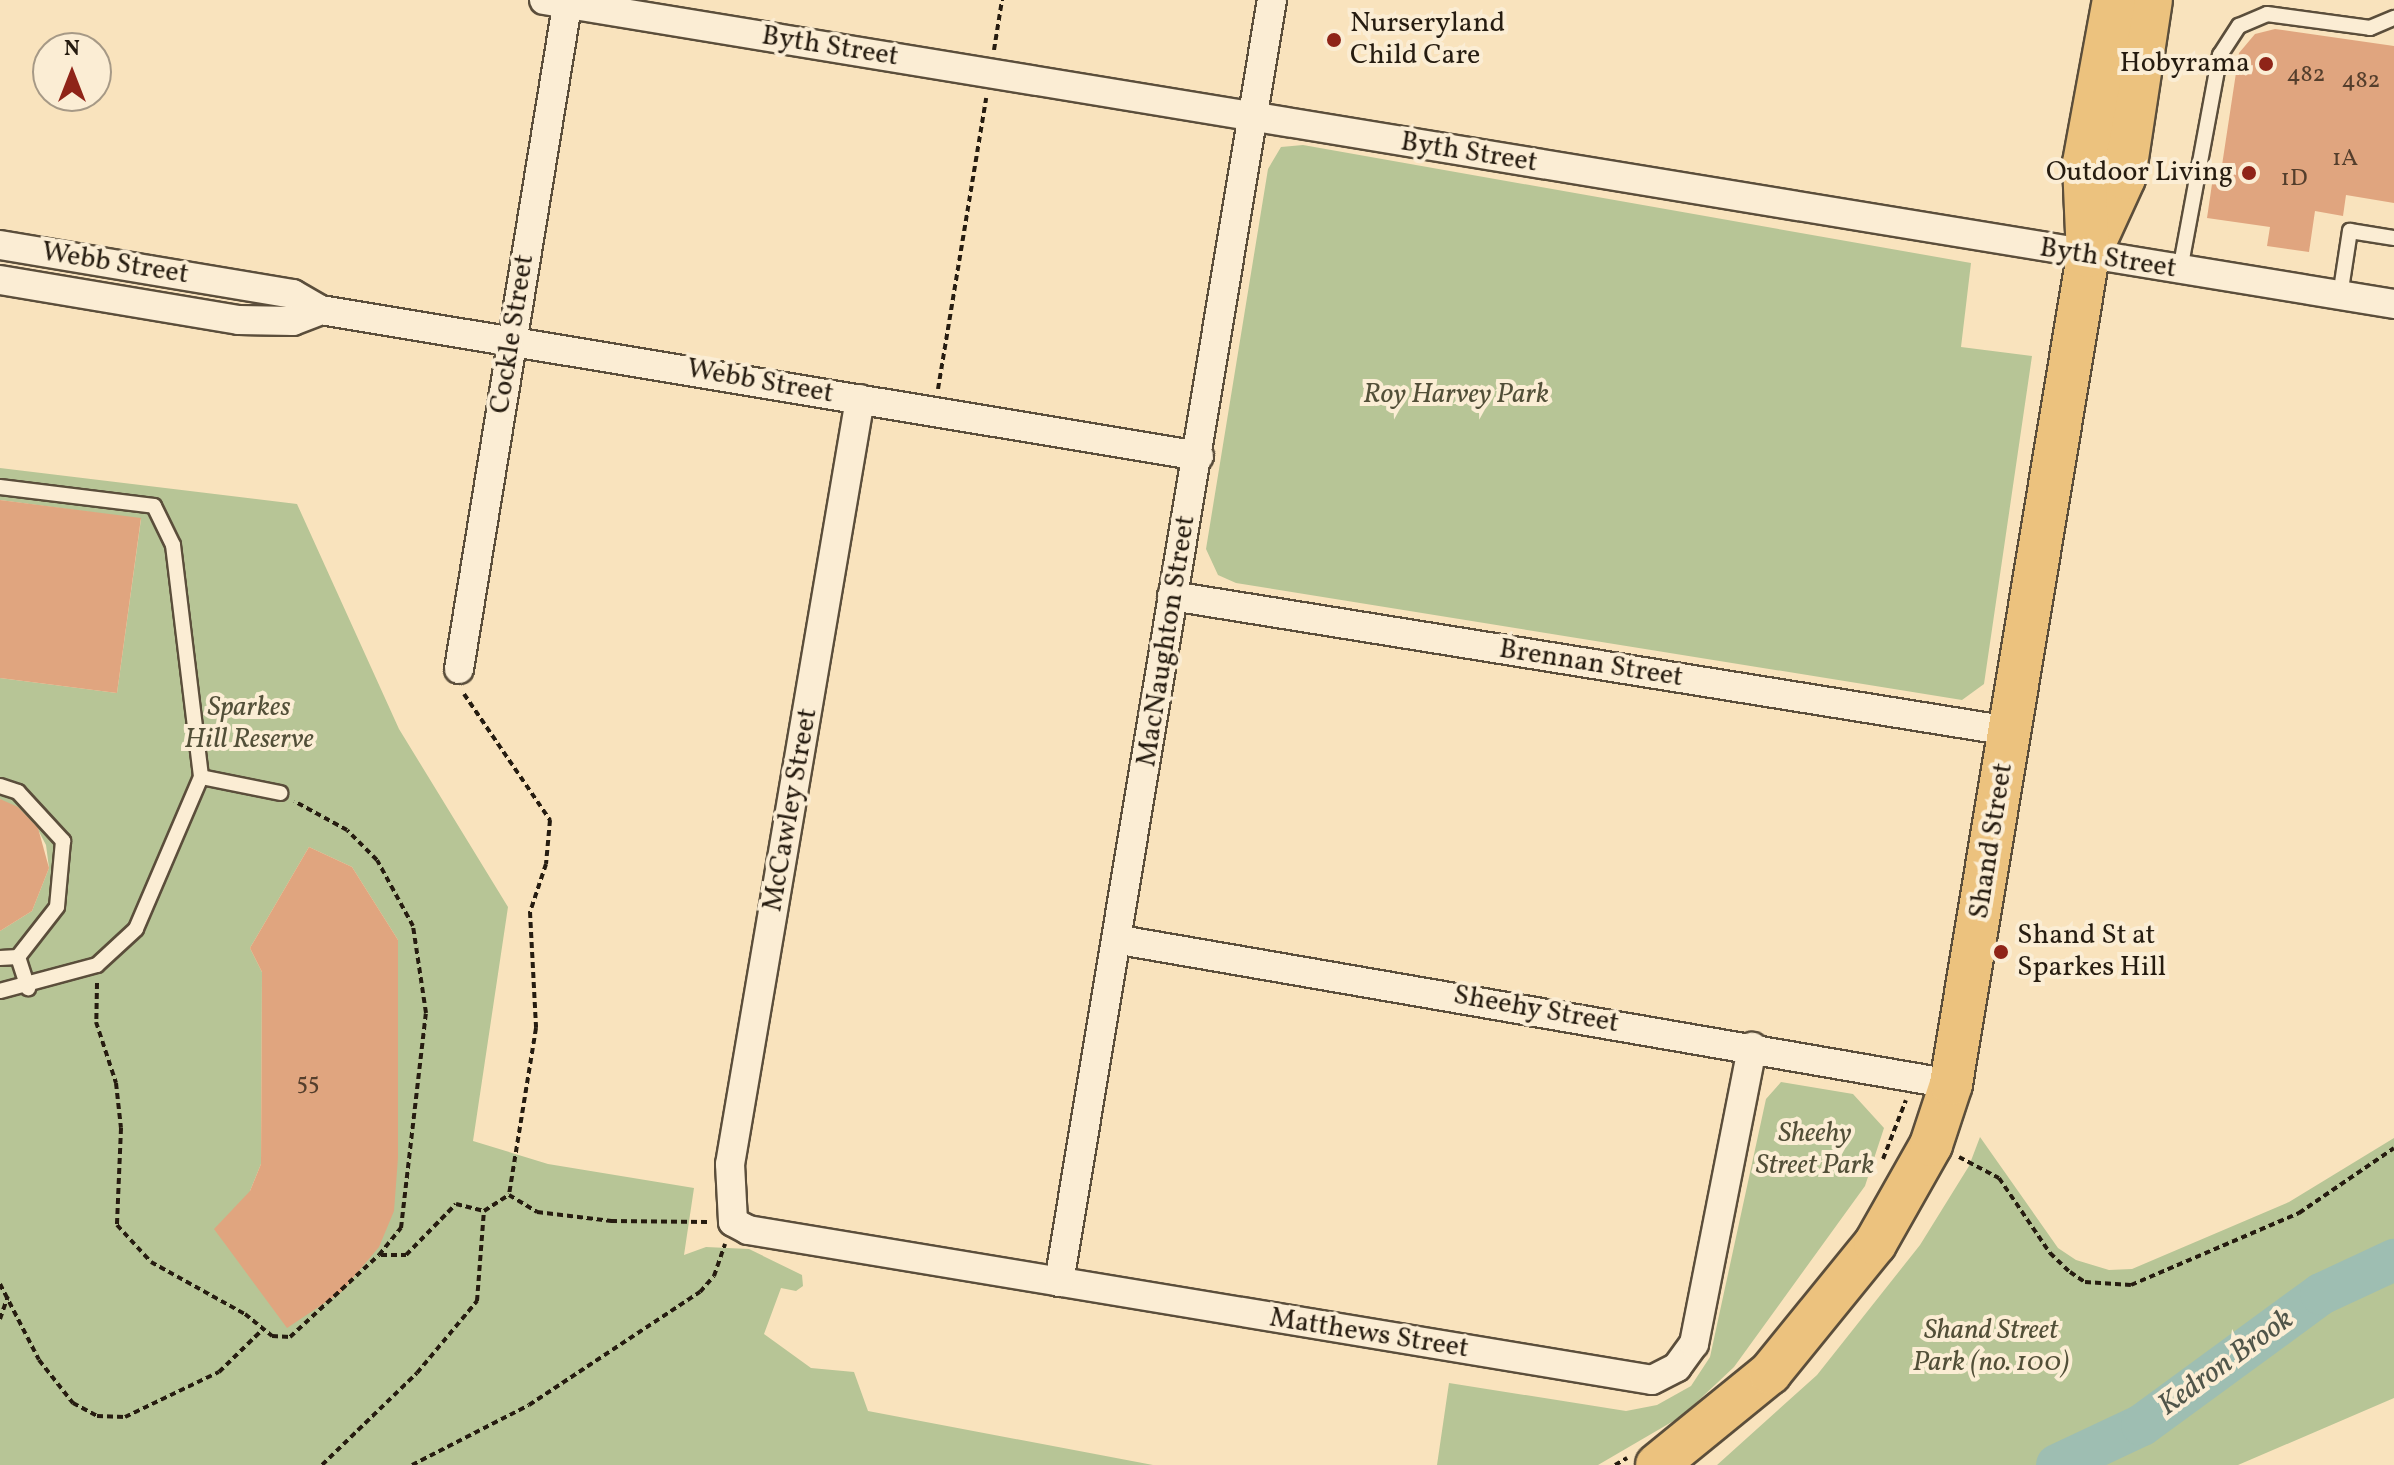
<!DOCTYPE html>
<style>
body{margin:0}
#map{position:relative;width:2394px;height:1465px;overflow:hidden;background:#f9e3bd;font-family:Vollkorn,serif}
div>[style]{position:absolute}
.green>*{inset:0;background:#b7c596}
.river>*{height:42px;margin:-21px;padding:0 21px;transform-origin:21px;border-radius:21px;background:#9ebeb2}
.building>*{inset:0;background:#e0a57f}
.path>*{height:4px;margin-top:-2px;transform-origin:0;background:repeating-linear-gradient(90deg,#261c10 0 6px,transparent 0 10px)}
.roads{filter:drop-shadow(2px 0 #5b4e3b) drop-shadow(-2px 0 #5b4e3b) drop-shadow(0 2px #5b4e3b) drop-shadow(0 -2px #5b4e3b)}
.service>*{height:14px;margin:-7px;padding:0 7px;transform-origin:7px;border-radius:7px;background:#fbedd4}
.minor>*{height:28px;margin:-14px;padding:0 14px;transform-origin:14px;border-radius:14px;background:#fbedd4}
.primary>*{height:42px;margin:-21px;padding:0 21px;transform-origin:21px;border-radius:21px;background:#ecc27e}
.dots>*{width:22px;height:22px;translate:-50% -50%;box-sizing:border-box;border:4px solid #fbedd4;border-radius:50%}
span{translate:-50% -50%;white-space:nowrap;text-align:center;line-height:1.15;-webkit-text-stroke:8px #fbedd4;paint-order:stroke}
.number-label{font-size:24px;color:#543e2c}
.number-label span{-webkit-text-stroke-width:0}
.poi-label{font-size:28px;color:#261c10}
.left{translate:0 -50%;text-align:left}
.right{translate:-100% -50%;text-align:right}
.street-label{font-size:28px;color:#261c10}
.park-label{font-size:28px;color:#524f38;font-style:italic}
.water-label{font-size:30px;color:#505549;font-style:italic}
.north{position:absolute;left:32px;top:32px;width:80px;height:80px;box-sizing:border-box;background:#fbedd4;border:2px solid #a69986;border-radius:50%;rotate:0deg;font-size:22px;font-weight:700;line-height:32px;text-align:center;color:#261c10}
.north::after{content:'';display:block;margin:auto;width:28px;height:36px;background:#8f2418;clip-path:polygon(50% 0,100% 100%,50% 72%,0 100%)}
</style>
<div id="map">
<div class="green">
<i style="clip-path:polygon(1303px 145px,1971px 263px,1961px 347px,2032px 356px,1984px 684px,1962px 700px,1236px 583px,1218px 575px,1206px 549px,1268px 169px,1281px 147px)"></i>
<i style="clip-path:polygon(evenodd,0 468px,297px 504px,399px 729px,508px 907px,473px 1141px,548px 1164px,694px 1188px,684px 1255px,706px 1247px,749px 1249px,802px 1275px,803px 1286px,796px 1291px,781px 1288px,764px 1334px,811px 1368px,854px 1372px,868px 1411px,1153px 1465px,0 1465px,0 931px,32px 911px,49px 868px,46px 845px,35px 824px,0 799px,0 678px,117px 693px,141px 519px,0 500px,0 468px,309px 847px,352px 867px,398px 940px,398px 1158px,250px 1191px,261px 1164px,262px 972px,250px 948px,309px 847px)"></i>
<i style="clip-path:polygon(1781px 1082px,1853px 1094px,1884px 1128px,1865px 1186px,1734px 1367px,1682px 1416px,1598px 1465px,1437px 1465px,1449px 1383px,1626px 1411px,1657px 1405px,1691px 1386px,1710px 1357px,1766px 1099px)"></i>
<i style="clip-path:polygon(1980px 1137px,2058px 1248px,2076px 1260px,2109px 1270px,2132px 1269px,2289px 1202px,2394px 1138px,2394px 1398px,2238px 1465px,1717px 1465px,1817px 1375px,1920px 1245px,1969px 1166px)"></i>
</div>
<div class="river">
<i style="left:2057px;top:1465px;width:94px;rotate:-25.2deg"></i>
<i style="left:2142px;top:1425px;width:222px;rotate:-36.2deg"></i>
<i style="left:2321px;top:1294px;width:81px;rotate:-25deg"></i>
</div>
<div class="building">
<i style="clip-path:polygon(2275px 29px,2394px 46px,2394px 203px,2346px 195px,2343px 216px,2315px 211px,2309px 252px,2267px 246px,2270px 227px,2207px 218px,2212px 184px,2219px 185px,2239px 53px,2255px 34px)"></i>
<i style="clip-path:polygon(0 500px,141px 518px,117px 693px,0 678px)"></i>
<i style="clip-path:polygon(0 799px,18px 807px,38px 828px,49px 868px,32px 911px,0 931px)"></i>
<i style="clip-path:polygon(309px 847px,352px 867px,398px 940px,398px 1158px,394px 1211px,379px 1247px,341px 1292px,287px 1328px,214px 1229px,250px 1191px,261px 1164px,262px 972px,250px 948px)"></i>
</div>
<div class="path">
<i style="left:994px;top:50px;width:51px;rotate:-80.9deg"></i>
<i style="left:938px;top:389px;width:295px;rotate:-80.6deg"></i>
<i style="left:464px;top:694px;width:153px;rotate:55.7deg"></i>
<i style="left:550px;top:820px;width:44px;rotate:95.2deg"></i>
<i style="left:546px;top:864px;width:51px;rotate:108.4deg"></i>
<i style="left:530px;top:912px;width:116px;rotate:87deg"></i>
<i style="left:536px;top:1028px;width:169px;rotate:99.2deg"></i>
<i style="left:97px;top:983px;width:39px;rotate:91deg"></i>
<i style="left:96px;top:1022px;width:64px;rotate:71.8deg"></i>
<i style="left:116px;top:1083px;width:45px;rotate:83.7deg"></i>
<i style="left:121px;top:1128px;width:97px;rotate:92.4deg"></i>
<i style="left:117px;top:1225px;width:50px;rotate:47.4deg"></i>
<i style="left:151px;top:1262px;width:107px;rotate:29deg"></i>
<i style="left:245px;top:1314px;width:35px;rotate:39deg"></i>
<i style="left:272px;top:1336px;width:18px;rotate:3deg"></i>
<i style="left:290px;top:1337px;width:121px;rotate:-42.7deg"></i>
<i style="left:379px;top:1255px;width:35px;rotate:-51deg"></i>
<i style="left:401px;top:1228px;width:216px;rotate:-83.4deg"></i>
<i style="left:426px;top:1013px;width:88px;rotate:-98.5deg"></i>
<i style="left:413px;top:926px;width:75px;rotate:-118.6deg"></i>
<i style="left:377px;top:860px;width:42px;rotate:-135deg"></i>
<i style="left:347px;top:830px;width:60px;rotate:-151.3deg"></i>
<i style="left:1959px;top:1157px;width:45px;rotate:27.7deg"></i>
<i style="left:1999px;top:1178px;width:91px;rotate:55.8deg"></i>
<i style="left:2050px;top:1253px;width:28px;rotate:44deg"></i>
<i style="left:2070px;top:1272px;width:18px;rotate:34deg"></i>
<i style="left:2085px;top:1282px;width:46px;rotate:3.7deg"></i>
<i style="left:2131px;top:1285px;width:183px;rotate:-23.2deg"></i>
<i style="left:2299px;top:1213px;width:115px;rotate:-34.4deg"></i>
<i style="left:1883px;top:1159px;width:63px;rotate:-68.7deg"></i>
<i style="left:381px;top:1255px;width:25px"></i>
<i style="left:406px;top:1255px;width:71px;rotate:-45.6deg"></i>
<i style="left:456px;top:1204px;width:29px;rotate:14deg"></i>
<i style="left:0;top:1284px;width:85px;rotate:62.8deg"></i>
<i style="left:39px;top:1360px;width:55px;rotate:51.7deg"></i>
<i style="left:73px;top:1403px;width:27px;rotate:28deg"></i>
<i style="left:97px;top:1416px;width:28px;rotate:2deg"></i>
<i style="left:125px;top:1417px;width:104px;rotate:-25.6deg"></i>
<i style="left:219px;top:1372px;width:62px;rotate:-44.3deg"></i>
<i style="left:0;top:1319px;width:24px;rotate:-71deg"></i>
<i style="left:322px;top:1465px;width:132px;rotate:-44.1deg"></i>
<i style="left:417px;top:1373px;width:94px;rotate:-50.2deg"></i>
<i style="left:477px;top:1301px;width:90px;rotate:-85.6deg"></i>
<i style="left:484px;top:1211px;width:30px;rotate:-33deg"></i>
<i style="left:509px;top:1195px;width:33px;rotate:31deg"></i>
<i style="left:537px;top:1212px;width:75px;rotate:6.9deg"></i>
<i style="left:611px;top:1221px;width:96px;rotate:0.6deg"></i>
<i style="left:412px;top:1465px;width:131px;rotate:-27.1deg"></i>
<i style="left:529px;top:1405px;width:205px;rotate:-33.5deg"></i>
<i style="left:700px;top:1292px;width:21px;rotate:-49deg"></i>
<i style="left:714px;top:1276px;width:34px;rotate:-71deg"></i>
<i style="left:1615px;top:1465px;width:14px;rotate:-30deg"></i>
</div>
<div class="roads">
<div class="service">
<i style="left:2180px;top:270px;width:219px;rotate:-79.5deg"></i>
<i style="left:2220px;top:55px;width:35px;rotate:-57deg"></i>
<i style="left:2239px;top:26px;width:30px;rotate:-23deg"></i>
<i style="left:2267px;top:14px;width:104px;rotate:7.7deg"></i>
<i style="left:2370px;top:28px;width:26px;rotate:-23deg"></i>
<i style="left:2340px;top:296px;width:66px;rotate:-81.3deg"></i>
<i style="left:2350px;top:231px;width:45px;rotate:9deg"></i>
<i style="left:0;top:487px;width:155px;rotate:7deg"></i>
<i style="left:154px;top:506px;width:43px;rotate:64deg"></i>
<i style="left:173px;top:545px;width:234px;rotate:83.1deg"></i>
<i style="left:201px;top:777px;width:165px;rotate:113.2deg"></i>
<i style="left:136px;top:929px;width:53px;rotate:137.3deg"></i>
<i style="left:97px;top:965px;width:100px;rotate:165deg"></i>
<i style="left:201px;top:777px;width:81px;rotate:11.4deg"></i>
<i style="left:0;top:786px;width:19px;rotate:18deg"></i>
<i style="left:18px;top:792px;width:67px;rotate:47.4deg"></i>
<i style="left:63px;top:841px;width:66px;rotate:95.2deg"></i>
<i style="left:57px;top:907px;width:63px;rotate:128deg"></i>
<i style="left:18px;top:957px;width:18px;rotate:177deg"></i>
<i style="left:18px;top:957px;width:33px;rotate:72deg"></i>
</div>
<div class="minor">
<i style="left:544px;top:0;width:1875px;rotate:9.33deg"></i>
<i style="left:0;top:245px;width:297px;rotate:9.5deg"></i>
<i style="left:293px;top:294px;width:32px;rotate:30deg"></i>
<i style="left:321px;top:310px;width:890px;rotate:9.44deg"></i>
<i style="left:0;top:280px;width:242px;rotate:9.5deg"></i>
<i style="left:239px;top:320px;width:54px;rotate:1.1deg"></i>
<i style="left:293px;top:321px;width:30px;rotate:-21deg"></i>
<i style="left:860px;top:399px;width:776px;rotate:99.64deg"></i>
<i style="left:730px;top:1164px;width:58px;rotate:87deg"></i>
<i style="left:733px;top:1222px;width:17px;rotate:28deg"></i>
<i style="left:748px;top:1230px;width:916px;rotate:9.42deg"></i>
<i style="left:1652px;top:1380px;width:28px;rotate:-27deg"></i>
<i style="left:1677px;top:1367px;width:29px;rotate:-54deg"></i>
<i style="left:1694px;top:1344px;width:303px;rotate:-78.9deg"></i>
<i style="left:1172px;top:596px;width:848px;rotate:9.16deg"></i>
<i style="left:459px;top:669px;width:678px;rotate:-80.75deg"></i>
<i style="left:1120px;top:940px;width:843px;rotate:9.83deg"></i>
<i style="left:1059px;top:1282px;width:1300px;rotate:-80.57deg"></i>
</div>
<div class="primary">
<i style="left:2092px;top:248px;width:77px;rotate:-65.4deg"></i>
<i style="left:2124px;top:178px;width:180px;rotate:-81.4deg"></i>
<i style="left:1657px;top:1465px;width:146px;rotate:-39.2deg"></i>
<i style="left:1770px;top:1373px;width:166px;rotate:-50.9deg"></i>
<i style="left:1875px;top:1244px;width:114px;rotate:-60.5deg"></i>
<i style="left:1931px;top:1145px;width:64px;rotate:-71.8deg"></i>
<i style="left:1951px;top:1084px;width:839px;rotate:-80.61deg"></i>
<i style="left:2088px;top:256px;width:93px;rotate:-92.5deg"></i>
<i style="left:2084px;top:163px;width:166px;rotate:-79.6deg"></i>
</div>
</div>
<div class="dots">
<i style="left:1334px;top:40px;background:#8f2418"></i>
<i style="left:2266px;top:64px;background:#8f2418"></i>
<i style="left:2249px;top:173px;background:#8f2418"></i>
<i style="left:2001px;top:952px;background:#8f2418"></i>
</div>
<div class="number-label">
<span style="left:2306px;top:76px">482</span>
<span style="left:2361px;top:82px">482</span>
<span style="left:2345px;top:160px">1A</span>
<span style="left:2294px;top:180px">1D</span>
<span style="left:308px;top:1084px">55</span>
</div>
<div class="poi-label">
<span class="left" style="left:1350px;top:40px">Nurseryland<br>Child Care</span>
<span class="right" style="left:2250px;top:64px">Hobyrama</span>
<span class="right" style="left:2233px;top:173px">Outdoor Living</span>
<span class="left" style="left:2017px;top:952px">Shand St at<br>Sparkes Hill</span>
</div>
<div class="street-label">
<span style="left:830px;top:47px;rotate:9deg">Byth Street</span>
<span style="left:1469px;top:153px;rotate:9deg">Byth Street</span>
<span style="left:2108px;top:259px;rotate:9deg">Byth Street</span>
<span style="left:115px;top:264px;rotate:9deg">Webb Street</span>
<span style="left:513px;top:334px;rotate:-81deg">Cockle Street</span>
<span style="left:760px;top:382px;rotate:10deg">Webb Street</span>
<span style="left:1167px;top:641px;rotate:-81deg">MacNaughton Street</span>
<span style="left:1591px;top:664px;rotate:9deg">Brennan Street</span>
<span style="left:791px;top:810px;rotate:-80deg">McCawley Street</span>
<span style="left:1992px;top:841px;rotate:-81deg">Shand Street</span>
<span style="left:1536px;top:1010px;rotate:10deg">Sheehy Street</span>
<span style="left:1369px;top:1334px;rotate:9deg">Matthews Street</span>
</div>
<div class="park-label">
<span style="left:1456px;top:395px">Roy Harvey Park</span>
<span style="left:249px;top:724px">Sparkes<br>Hill Reserve</span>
<span style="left:1815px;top:1150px">Sheehy<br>Street Park</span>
<span style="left:1991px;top:1347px">Shand Street<br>Park (no. 100)</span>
</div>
<div class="water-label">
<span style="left:2226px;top:1363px;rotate:-36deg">Kedron Brook</span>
</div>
<div class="north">N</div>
</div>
